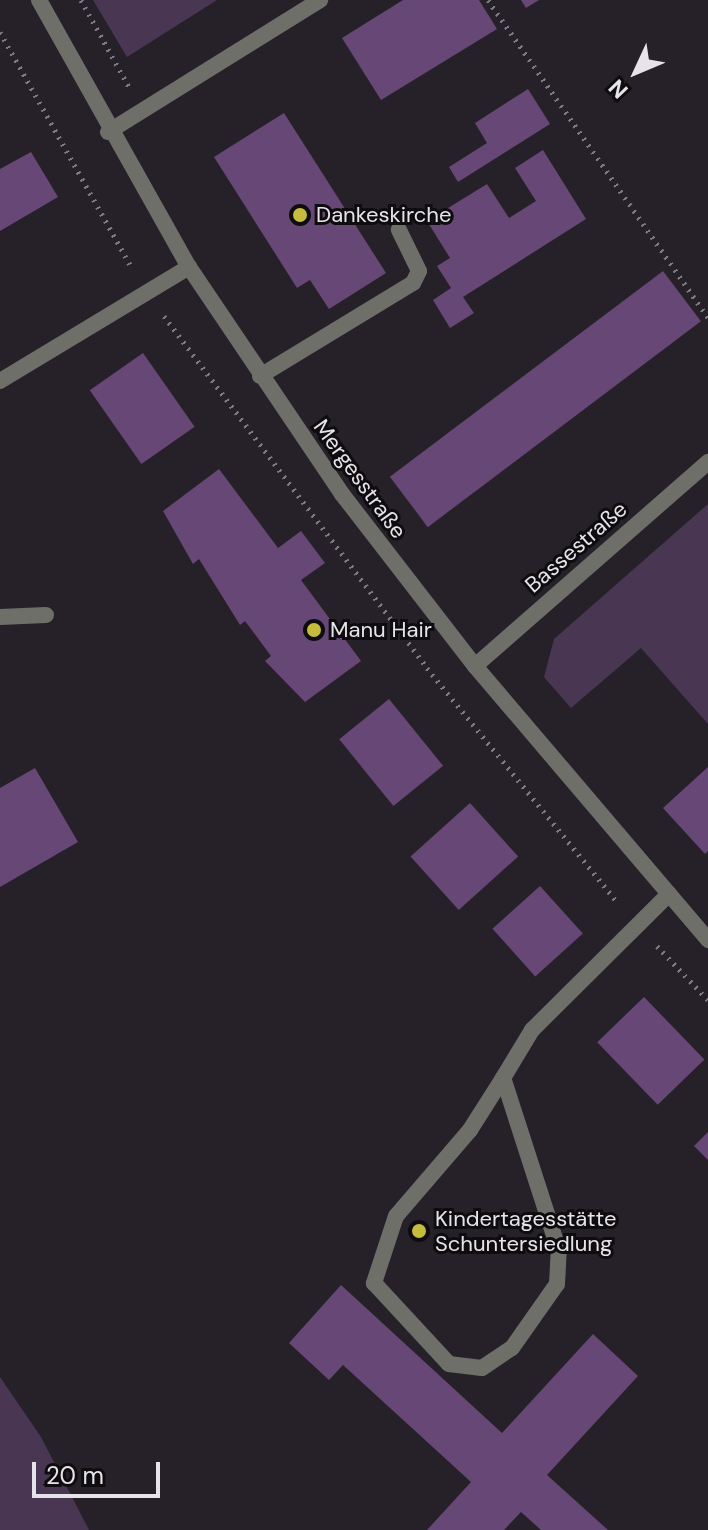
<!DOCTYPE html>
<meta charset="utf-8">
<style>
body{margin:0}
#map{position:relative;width:708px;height:1530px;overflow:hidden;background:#262129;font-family:"DM Sans",sans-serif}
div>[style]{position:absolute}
.green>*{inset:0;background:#493653}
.building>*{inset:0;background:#664776;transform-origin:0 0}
.path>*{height:5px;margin-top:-2.5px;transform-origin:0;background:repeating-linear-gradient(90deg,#7e7a80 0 2px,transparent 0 8px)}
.service>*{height:16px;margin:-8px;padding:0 8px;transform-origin:8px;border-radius:8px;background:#6f6f6a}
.minor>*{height:16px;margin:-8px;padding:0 8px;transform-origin:8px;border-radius:8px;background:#6f6f6a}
.tertiary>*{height:16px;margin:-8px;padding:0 8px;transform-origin:8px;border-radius:8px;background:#6f6f6a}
.dots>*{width:22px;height:22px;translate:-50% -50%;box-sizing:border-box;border:4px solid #0e0c0f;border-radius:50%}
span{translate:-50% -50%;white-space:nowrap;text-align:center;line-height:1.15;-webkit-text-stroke:6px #0e0c0f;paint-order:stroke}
.poi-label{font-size:22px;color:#e7e4e9}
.left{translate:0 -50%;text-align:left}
.street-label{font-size:22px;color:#e7e4e9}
.north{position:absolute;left:596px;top:32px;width:80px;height:80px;-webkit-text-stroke:6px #0e0c0f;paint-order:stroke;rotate:226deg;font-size:22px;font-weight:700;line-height:32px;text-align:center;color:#e7e4e9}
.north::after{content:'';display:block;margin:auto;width:28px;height:36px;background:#e7e4e9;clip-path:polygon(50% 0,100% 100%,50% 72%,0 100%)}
.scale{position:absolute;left:32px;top:1462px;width:128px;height:36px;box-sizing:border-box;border:4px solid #e7e4e9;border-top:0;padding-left:10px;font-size:24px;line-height:28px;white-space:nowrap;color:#e7e4e9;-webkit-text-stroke:6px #0e0c0f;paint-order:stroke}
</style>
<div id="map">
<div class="green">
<i style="clip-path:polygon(93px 0,217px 0,127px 57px)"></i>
<i style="clip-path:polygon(708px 504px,708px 724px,641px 648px,571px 708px,544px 677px,554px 639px)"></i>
<i style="clip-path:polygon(0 1377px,41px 1437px,89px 1530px,0 1530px)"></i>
</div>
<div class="building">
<i style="clip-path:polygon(403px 0,479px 0,497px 29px,381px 100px,342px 38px)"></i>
<i style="clip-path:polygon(521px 0,539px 0,526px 8px)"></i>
<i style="clip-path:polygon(528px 89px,550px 124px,458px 182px,449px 167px,487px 143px,475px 123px)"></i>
<i style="clip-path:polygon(284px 113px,386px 273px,329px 309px,310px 280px,297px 288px,214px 157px)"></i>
<i style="clip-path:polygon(543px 150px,586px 219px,463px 297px,474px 313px,450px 328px,433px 300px,451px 288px,437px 266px,450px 258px,427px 221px,487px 184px,509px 218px,536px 201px,515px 168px)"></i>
<i style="clip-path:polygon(31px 152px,58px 197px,0 231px,0 169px)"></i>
<i style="left:663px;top:271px;width:63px;height:342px;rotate:53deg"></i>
<i style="left:143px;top:353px;width:90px;height:65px;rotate:55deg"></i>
<i style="clip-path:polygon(219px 469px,278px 548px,301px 531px,325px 563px,301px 580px,361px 661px,305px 702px,265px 661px,271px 656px,245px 621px,240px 625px,199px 559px,193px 564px,163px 511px)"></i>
<i style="left:389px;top:699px;width:86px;height:64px;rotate:51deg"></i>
<i style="clip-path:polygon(708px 767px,708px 851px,705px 854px,663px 808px)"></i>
<i style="clip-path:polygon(35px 768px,78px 842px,0 887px,0 788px)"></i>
<i style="left:470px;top:803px;width:72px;height:80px;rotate:48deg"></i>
<i style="left:540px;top:886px;width:64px;height:64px;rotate:48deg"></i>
<i style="left:644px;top:997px;width:87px;height:65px;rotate:46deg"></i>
<i style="clip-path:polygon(708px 1132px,708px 1160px,694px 1146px)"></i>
<i style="clip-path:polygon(341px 1285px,502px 1433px,593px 1334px,638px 1376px,547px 1475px,608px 1530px,541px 1530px,521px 1512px,504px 1530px,427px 1530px,471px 1482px,343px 1365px,329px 1380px,289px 1343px)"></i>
</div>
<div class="path">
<i style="left:81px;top:0;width:99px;rotate:61.1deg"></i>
<i style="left:488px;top:0;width:387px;rotate:55.3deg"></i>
<i style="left:0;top:32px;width:270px;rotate:60.8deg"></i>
<i style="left:164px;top:316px;width:439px;rotate:53.2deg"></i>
<i style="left:427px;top:668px;width:303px;rotate:50.9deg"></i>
<i style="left:657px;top:946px;width:74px;rotate:46.6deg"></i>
</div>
<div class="service">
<i style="left:260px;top:376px;width:179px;rotate:-31.3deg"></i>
<i style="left:413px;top:283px;width:13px;rotate:-63deg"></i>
<i style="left:419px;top:271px;width:46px;rotate:-116deg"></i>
<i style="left:0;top:381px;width:221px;rotate:-31.1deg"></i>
<i style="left:0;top:617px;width:46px;rotate:-2.5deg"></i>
<i style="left:503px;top:1078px;width:62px;rotate:122.4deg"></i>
<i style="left:470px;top:1130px;width:113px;rotate:130.7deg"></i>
<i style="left:396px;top:1216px;width:71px;rotate:108.2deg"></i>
<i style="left:374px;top:1283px;width:110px;rotate:47.2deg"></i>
<i style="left:449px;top:1364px;width:33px;rotate:7deg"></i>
<i style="left:482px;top:1368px;width:36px;rotate:-34deg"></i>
<i style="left:512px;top:1348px;width:78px;rotate:-54.9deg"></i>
<i style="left:557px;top:1284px;width:33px;rotate:-87deg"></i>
<i style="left:559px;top:1251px;width:182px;rotate:-107.9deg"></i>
<i style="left:503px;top:1078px;width:56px;rotate:-58.9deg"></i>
<i style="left:532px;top:1030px;width:193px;rotate:-44.8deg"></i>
</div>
<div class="minor">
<i style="left:108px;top:132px;width:250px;rotate:-31.9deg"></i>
<i style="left:475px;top:666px;width:310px;rotate:-41.2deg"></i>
</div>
<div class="tertiary">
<i style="left:39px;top:0;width:306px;rotate:60.7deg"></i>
<i style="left:189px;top:267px;width:274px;rotate:56deg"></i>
<i style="left:342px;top:494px;width:217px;rotate:52.3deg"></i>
<i style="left:475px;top:666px;width:360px;rotate:49.6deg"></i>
</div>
<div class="dots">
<i style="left:300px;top:215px;background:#c5bc3d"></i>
<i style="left:314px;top:630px;background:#c5bc3d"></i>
<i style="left:419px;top:1231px;background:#c5bc3d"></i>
</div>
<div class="poi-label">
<span class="left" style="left:316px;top:215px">Dankeskirche</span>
<span class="left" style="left:330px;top:630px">Manu Hair</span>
<span class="left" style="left:435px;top:1231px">Kindertagesstätte<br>Schuntersiedlung</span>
</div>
<div class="street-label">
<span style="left:360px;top:479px;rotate:54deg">Mergesstraße</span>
<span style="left:576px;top:547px;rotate:-41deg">Bassestraße</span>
</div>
<div class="north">N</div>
<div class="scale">20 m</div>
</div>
